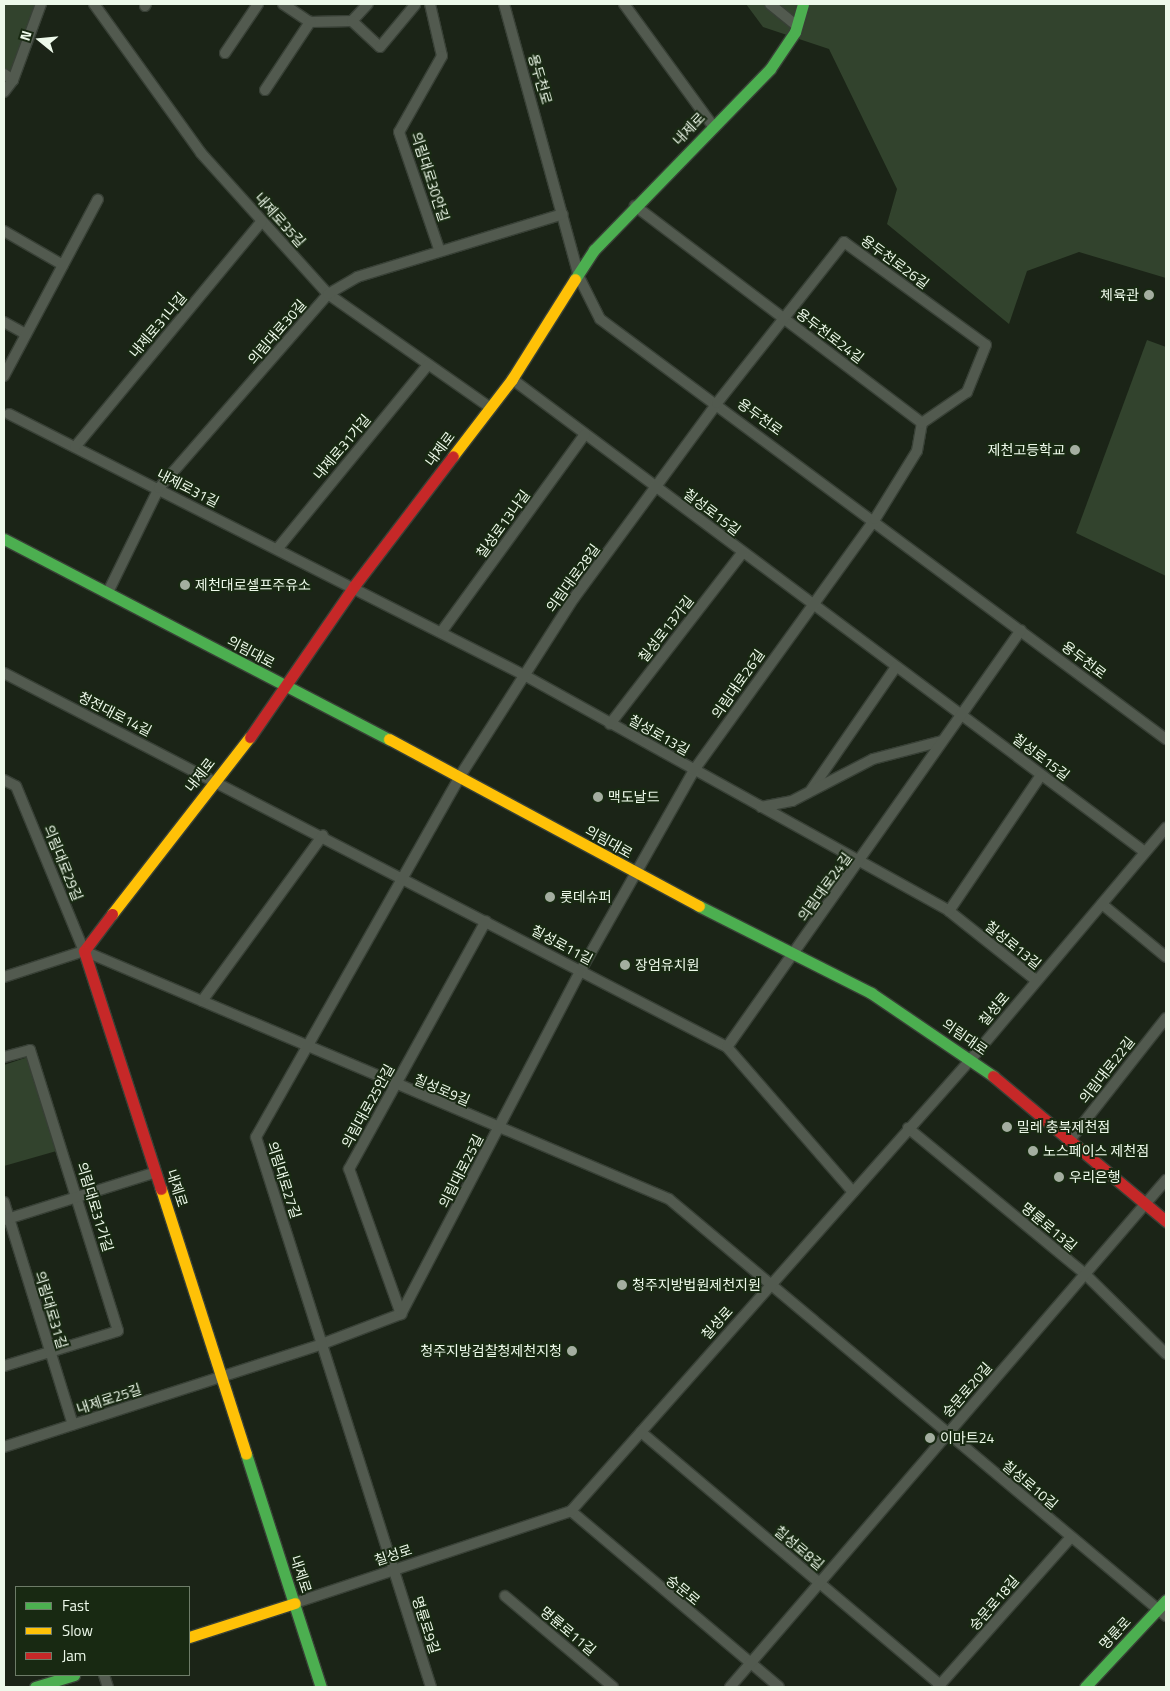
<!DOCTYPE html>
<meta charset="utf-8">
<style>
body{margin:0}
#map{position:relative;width:1170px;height:1691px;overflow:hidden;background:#1b2417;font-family:"Titillium Web","Noto Sans KR",sans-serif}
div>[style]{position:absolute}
.green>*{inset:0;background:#32432d}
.roads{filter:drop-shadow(1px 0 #384036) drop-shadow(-1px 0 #384036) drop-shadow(0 1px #384036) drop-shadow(0 -1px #384036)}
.street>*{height:10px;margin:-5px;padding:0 5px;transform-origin:5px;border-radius:5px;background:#525a4f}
.fast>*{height:11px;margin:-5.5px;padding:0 5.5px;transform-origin:5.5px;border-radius:5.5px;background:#4caf50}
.slow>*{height:11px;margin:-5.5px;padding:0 5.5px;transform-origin:5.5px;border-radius:5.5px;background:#ffc107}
.jam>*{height:11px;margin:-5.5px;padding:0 5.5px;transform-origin:5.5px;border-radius:5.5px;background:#c62828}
.dots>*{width:14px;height:14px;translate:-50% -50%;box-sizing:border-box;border:2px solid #182912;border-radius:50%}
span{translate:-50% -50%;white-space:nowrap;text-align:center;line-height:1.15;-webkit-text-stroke:4px #182912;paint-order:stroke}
.street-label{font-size:14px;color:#edf9ea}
.poi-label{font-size:14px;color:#edf9ea}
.right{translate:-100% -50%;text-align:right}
.left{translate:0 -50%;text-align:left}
.frame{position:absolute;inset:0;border:5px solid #edf9ea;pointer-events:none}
.legend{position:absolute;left:15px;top:1586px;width:175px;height:90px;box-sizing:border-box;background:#182912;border:1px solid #6d7c68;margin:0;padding:6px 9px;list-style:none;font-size:15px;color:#edf9ea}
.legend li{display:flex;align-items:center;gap:10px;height:25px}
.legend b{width:25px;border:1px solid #6d7c68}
.north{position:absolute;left:15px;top:15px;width:50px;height:50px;-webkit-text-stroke:4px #182912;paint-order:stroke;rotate:287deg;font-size:14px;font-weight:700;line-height:20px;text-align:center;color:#edf9ea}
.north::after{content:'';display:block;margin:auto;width:18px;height:22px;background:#edf9ea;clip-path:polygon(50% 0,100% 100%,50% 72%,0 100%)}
</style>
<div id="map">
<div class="green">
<i style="clip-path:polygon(4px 4px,41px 4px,4px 84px)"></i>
<i style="clip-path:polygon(746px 4px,1166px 4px,1166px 278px,1079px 252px,1027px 271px,1009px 324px,887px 224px,897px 189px,829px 49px,763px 27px)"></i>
<i style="clip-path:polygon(1147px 340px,1166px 347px,1166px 576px,1076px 533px)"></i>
<i style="clip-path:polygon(31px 1056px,60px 1150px,4px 1166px,4px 1065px)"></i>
</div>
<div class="roads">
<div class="street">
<i style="left:94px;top:4px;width:183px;rotate:54.3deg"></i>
<i style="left:201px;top:153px;width:190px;rotate:48deg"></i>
<i style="left:328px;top:294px;width:199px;rotate:35deg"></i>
<i style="left:283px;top:4px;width:32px;rotate:34deg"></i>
<i style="left:310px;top:22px;width:42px;rotate:-1.4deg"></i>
<i style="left:352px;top:21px;width:23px;rotate:-47deg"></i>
<i style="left:430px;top:4px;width:53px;rotate:77deg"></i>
<i style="left:442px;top:56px;width:87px;rotate:119.5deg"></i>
<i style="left:399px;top:132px;width:124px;rotate:71.1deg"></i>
<i style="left:504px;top:4px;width:283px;rotate:74.6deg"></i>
<i style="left:579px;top:277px;width:47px;rotate:63.4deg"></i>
<i style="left:600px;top:319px;width:705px;rotate:36.58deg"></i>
<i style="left:624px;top:4px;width:151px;rotate:53.9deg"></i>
<i style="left:770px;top:4px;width:35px;rotate:39deg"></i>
<i style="left:145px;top:6px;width:2px;rotate:-63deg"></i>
<i style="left:352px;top:21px;width:38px;rotate:43deg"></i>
<i style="left:380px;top:47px;width:55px;rotate:-50.2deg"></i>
<i style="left:225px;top:53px;width:59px;rotate:-56deg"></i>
<i style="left:4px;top:74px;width:11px;rotate:34deg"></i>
<i style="left:265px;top:90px;width:82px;rotate:-56.5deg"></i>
<i style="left:4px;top:92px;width:15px;rotate:-53deg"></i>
<i style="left:13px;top:80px;width:81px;rotate:-69.8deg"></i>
<i style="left:4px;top:231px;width:68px;rotate:30deg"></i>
<i style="left:4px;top:322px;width:25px;rotate:29deg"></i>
<i style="left:4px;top:376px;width:200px;rotate:-62deg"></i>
<i style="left:512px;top:379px;width:790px;rotate:36.77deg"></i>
<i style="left:9px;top:414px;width:577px;rotate:26.88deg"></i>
<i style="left:524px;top:675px;width:486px;rotate:29deg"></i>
<i style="left:949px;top:911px;width:112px;rotate:38.5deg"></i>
<i style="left:75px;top:447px;width:293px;rotate:-50.4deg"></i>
<i style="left:278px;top:548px;width:237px;rotate:-50.7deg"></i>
<i style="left:108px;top:592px;width:116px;rotate:-63.9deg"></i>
<i style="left:159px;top:488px;width:257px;rotate:-48.9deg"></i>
<i style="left:328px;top:294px;width:34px;rotate:-30deg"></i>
<i style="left:357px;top:277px;width:215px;rotate:-17deg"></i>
<i style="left:442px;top:631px;width:243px;rotate:-54deg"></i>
<i style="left:4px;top:673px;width:814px;rotate:27.35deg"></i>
<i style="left:727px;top:1047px;width:192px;rotate:49deg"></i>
<i style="left:610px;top:724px;width:217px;rotate:-52.3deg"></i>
<i style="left:4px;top:780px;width:13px;rotate:27deg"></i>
<i style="left:16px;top:786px;width:178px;rotate:67.6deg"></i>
<i style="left:811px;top:790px;width:150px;rotate:-55.4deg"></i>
<i style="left:761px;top:807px;width:32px;rotate:-11deg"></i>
<i style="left:792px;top:801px;width:91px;rotate:-27.4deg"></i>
<i style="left:873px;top:759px;width:71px;rotate:-14.6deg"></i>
<i style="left:1102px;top:904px;width:83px;rotate:39.6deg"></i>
<i style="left:949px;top:911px;width:164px;rotate:-55.9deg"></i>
<i style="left:84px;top:951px;width:635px;rotate:22.97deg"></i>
<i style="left:669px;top:1199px;width:649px;rotate:40deg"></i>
<i style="left:4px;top:977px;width:84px;rotate:-18deg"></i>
<i style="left:202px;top:1001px;width:205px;rotate:-53.9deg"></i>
<i style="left:727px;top:1047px;width:510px;rotate:-54.81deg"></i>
<i style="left:4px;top:1057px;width:27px;rotate:-15deg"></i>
<i style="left:30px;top:1050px;width:294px;rotate:72.6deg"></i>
<i style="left:118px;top:1331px;width:119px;rotate:162.9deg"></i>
<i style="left:908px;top:1128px;width:229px;rotate:39.5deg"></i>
<i style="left:1085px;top:1274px;width:114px;rotate:44.6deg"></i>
<i style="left:1070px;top:1140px;width:155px;rotate:-51.8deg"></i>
<i style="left:4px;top:1202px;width:233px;rotate:72.8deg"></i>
<i style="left:4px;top:1220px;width:159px;rotate:-17.5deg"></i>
<i style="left:401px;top:1314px;width:154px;rotate:-109.7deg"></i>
<i style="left:349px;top:1169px;width:283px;rotate:-61.1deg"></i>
<i style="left:641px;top:1432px;width:392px;rotate:40.2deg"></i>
<i style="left:4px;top:1447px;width:334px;rotate:-17.9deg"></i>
<i style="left:322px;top:1344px;width:85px;rotate:-20.8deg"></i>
<i style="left:401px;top:1314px;width:388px;rotate:-62.4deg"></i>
<i style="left:581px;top:970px;width:230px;rotate:-60.5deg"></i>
<i style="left:694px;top:770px;width:309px;rotate:-54.2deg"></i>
<i style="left:875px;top:519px;width:80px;rotate:-58.3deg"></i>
<i style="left:917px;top:451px;width:28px;rotate:-80deg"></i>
<i style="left:922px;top:423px;width:360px;rotate:-142.9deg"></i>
<i style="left:571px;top:1511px;width:272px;rotate:40.2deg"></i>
<i style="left:505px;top:1596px;width:141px;rotate:40.1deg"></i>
<i style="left:295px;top:1603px;width:291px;rotate:-18.4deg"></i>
<i style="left:571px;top:1511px;width:605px;rotate:-48.48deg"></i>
<i style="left:972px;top:1058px;width:301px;rotate:-49.9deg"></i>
<i style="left:104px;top:1675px;width:13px;rotate:72deg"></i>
<i style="left:431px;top:1687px;width:577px;rotate:-107.65deg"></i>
<i style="left:256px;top:1137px;width:415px;rotate:-60.5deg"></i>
<i style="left:460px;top:776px;width:211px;rotate:-57.4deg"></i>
<i style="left:574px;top:598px;width:242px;rotate:-53.7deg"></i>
<i style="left:717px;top:403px;width:205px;rotate:-51.7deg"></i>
<i style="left:844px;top:242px;width:175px;rotate:36deg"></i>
<i style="left:986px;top:345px;width:51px;rotate:112deg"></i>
<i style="left:967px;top:392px;width:55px;rotate:145.4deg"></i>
<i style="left:730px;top:1687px;width:669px;rotate:-49.31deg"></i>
<i style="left:938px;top:1687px;width:200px;rotate:-48.4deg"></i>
</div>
<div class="fast">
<i style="left:575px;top:279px;width:35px;rotate:-57deg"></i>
<i style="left:594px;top:250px;width:252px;rotate:-45.8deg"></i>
<i style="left:770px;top:69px;width:45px;rotate:-56deg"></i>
<i style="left:795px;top:32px;width:29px;rotate:-74deg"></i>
<i style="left:4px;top:539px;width:434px;rotate:27.5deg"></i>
<i style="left:699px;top:906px;width:193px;rotate:26.8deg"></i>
<i style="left:871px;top:993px;width:148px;rotate:34.2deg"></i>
<i style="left:246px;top:1454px;width:245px;rotate:72.2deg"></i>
<i style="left:35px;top:1687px;width:41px;rotate:-17.1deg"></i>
<i style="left:1085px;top:1687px;width:119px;rotate:-47deg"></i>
</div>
<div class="slow">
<i style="left:453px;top:456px;width:97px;rotate:-52.5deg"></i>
<i style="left:512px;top:379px;width:118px;rotate:-57.8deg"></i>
<i style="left:389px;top:739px;width:352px;rotate:28.3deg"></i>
<i style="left:112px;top:914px;width:224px;rotate:-52.1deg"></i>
<i style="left:161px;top:1189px;width:278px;rotate:72.2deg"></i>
<i style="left:189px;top:1637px;width:111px;rotate:-17.8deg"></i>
</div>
<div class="jam">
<i style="left:250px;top:737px;width:183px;rotate:-55.4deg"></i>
<i style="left:354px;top:586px;width:163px;rotate:-52.7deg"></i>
<i style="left:112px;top:914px;width:46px;rotate:127.1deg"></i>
<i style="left:84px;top:951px;width:250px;rotate:72.1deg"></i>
<i style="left:993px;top:1076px;width:226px;rotate:40deg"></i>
</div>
</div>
<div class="dots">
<i style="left:1149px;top:295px;background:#a4aea0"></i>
<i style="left:1075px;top:450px;background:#a4aea0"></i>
<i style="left:185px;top:585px;background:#a4aea0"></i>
<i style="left:598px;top:797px;background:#a4aea0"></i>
<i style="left:550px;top:897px;background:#a4aea0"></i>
<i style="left:625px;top:965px;background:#a4aea0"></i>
<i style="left:1007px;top:1127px;background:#a4aea0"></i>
<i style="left:1033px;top:1151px;background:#a4aea0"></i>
<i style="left:1059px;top:1177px;background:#a4aea0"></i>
<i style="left:622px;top:1285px;background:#a4aea0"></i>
<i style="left:572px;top:1351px;background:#a4aea0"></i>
<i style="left:930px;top:1438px;background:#a4aea0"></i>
</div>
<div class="street-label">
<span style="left:540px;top:79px;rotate:74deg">용두천로</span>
<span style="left:689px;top:129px;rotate:-46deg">내제로</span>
<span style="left:430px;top:177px;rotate:72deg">의림대로30안길</span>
<span style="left:280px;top:220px;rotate:48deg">내제로35길</span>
<span style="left:895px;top:262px;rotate:36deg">용두천로26길</span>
<span style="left:158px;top:325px;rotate:-50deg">내제로31나길</span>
<span style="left:277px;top:332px;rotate:-49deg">의림대로30길</span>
<span style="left:830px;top:336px;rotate:37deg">용두천로24길</span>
<span style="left:760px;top:417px;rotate:36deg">용두천로</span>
<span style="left:342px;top:447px;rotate:-50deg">내제로31가길</span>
<span style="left:440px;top:449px;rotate:-53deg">내제로</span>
<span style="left:188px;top:488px;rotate:27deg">내제로31길</span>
<span style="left:712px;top:512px;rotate:37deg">칠성로15길</span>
<span style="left:503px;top:524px;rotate:-54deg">칠성로13나길</span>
<span style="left:573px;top:578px;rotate:-54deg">의림대로28길</span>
<span style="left:666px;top:629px;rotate:-52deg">칠성로13가길</span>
<span style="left:251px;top:652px;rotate:28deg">의림대로</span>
<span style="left:1084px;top:660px;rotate:37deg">용두천로</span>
<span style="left:738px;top:684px;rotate:-55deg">의림대로26길</span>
<span style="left:115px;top:714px;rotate:27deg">청전대로14길</span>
<span style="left:659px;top:735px;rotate:29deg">칠성로13길</span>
<span style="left:1041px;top:757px;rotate:37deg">칠성로15길</span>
<span style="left:200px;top:775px;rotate:-52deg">내제로</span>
<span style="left:609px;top:842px;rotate:29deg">의림대로</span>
<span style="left:63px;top:863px;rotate:68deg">의림대로29길</span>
<span style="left:825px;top:887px;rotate:-54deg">의림대로24길</span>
<span style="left:562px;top:945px;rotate:28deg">칠성로11길</span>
<span style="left:1013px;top:945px;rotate:39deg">칠성로13길</span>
<span style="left:994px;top:1009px;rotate:-50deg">칠성로</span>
<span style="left:965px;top:1037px;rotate:35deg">의림대로</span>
<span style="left:1107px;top:1070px;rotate:-52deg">의림대로22길</span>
<span style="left:442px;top:1090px;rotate:23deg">칠성로9길</span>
<span style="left:368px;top:1106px;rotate:-61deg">의림대로25안길</span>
<span style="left:461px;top:1171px;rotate:-63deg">의림대로25길</span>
<span style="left:284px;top:1180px;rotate:72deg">의림대로27길</span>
<span style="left:177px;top:1188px;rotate:72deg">내제로</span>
<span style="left:95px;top:1207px;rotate:73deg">의림대로31가길</span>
<span style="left:1049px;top:1227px;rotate:40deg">명륜로13길</span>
<span style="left:51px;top:1310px;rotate:73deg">의림대로31길</span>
<span style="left:717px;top:1323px;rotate:-48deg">칠성로</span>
<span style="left:967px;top:1390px;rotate:-49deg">숭문로20길</span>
<span style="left:109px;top:1399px;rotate:-18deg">내제로25길</span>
<span style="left:1030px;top:1485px;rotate:40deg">칠성로10길</span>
<span style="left:799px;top:1548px;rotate:40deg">칠성로8길</span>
<span style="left:393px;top:1555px;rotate:-18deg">칠성로</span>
<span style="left:301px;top:1574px;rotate:72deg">내제로</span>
<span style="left:683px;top:1590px;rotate:39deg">숭문로</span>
<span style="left:994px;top:1603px;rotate:-49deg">숭문로18길</span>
<span style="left:426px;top:1625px;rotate:72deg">명륜로9길</span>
<span style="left:568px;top:1631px;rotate:40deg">명륜로11길</span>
<span style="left:1115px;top:1633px;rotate:-47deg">명륜로</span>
</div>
<div class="poi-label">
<span class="right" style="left:1139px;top:295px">체육관</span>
<span class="right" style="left:1065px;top:450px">제천고등학교</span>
<span class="left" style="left:195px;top:585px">제천대로셀프주유소</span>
<span class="left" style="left:608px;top:797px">맥도날드</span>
<span class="left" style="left:560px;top:897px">롯데슈퍼</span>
<span class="left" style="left:635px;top:965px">장엄유치원</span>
<span class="left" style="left:1017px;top:1127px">밀레 충북제천점</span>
<span class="left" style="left:1043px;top:1151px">노스페이스 제천점</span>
<span class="left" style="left:1069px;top:1177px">우리은행</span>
<span class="left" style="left:632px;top:1285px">청주지방법원제천지원</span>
<span class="right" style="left:562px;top:1351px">청주지방검찰청제천지청</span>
<span class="left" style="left:940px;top:1438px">이마트24</span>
</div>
<div class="frame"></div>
<ul class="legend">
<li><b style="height:6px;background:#4caf50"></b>Fast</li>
<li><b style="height:6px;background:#ffc107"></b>Slow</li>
<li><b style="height:6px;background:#c62828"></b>Jam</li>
</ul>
<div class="north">N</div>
</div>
